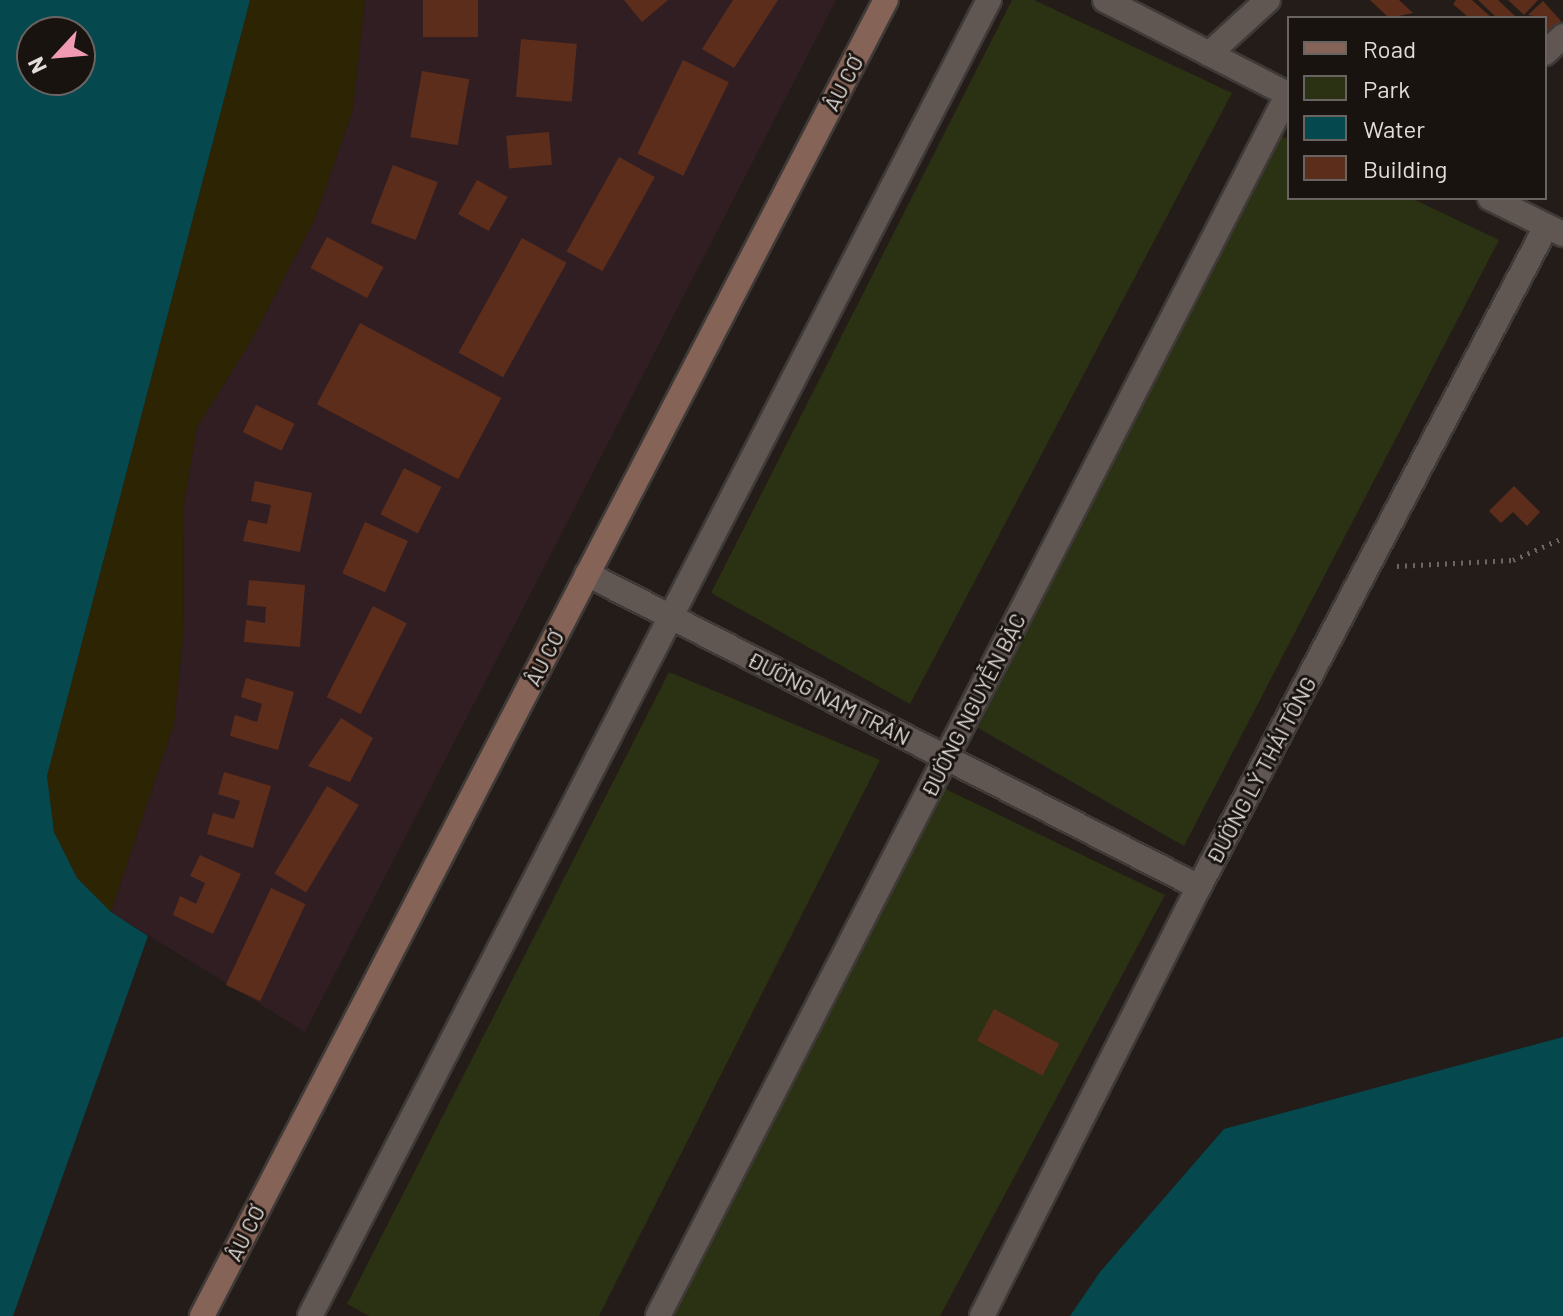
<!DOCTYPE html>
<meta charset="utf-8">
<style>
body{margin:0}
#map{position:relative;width:1563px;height:1316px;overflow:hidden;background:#231c18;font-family:Barlow,sans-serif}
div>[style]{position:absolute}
.commercial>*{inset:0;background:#311e23}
.green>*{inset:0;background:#2b3113}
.sand>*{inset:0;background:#2c2403}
.water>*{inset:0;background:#05494e}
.building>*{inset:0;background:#5c2d1a;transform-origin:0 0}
.path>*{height:5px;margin-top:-2.5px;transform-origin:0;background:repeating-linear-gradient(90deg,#6c6663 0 2px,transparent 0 8px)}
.roads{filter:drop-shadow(2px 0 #3f3a38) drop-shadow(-2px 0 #3f3a38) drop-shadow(0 2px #3f3a38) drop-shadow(0 -2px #3f3a38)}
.street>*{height:24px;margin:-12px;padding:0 12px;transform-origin:12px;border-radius:12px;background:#605753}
.secondary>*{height:24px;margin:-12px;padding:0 12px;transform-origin:12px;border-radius:12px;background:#866357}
span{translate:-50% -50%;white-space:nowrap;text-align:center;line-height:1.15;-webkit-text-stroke:6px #19130f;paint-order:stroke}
.street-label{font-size:22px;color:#e2dddb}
.legend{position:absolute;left:1287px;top:16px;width:260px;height:184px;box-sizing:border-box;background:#19130f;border:2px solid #696461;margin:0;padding:10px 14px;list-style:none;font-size:24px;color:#e2dddb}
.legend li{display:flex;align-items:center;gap:16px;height:40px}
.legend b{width:40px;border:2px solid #696461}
.north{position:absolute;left:16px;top:16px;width:80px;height:80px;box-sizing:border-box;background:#19130f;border:2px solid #696461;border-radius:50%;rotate:244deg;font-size:22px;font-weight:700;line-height:32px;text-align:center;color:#e2dddb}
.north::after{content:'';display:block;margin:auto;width:28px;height:36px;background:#f19ab3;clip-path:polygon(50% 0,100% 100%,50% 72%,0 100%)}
</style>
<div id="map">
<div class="commercial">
<i style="clip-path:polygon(365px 0,836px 0,305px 1032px,111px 912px,174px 724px,184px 629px,183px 511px,197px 427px,251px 341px,315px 219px,353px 109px)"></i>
</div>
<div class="green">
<i style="clip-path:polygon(1012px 0,1034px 0,1232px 93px,910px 704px,711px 593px)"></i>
<i style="clip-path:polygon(1276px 134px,1289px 140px,1289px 198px,1411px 198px,1499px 240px,1184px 846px,978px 728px)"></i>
<i style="clip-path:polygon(669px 672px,880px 760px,599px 1316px,369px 1316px,347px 1304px)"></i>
<i style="clip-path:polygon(929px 781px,1165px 895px,940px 1316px,664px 1316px)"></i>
</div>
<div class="sand">
<i style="clip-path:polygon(250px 0,365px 0,353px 109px,315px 219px,251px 341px,197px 427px,183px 511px,184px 629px,174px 724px,111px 912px,77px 878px,54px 832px,47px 776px)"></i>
</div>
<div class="water">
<i style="clip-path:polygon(evenodd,0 0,250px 0,47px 776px,54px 832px,77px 878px,111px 912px,148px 936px,13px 1316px,0 1316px,0 0,32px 32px,80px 32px,80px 80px,32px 80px,32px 32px)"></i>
<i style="clip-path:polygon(1563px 1037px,1563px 1316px,1070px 1316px,1100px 1272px,1224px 1129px)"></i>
</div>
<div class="building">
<i style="left:423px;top:0;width:55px;height:37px"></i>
<i style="clip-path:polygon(624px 0,668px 0,642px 22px)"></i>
<i style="clip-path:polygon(733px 0,778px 0,734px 68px,702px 49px)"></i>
<i style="clip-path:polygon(1370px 0,1399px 0,1413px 13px,1389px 18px)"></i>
<i style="clip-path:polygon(1456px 0,1472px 0,1492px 18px,1469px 18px,1453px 4px)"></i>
<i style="clip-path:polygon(1478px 0,1498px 0,1517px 18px,1497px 18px)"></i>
<i style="clip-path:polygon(1508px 0,1538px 0,1524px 15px)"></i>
<i style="clip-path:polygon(1543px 1px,1561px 21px,1545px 35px,1545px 18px,1528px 15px)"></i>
<i style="left:521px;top:39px;width:56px;height:58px;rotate:5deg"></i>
<i style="left:683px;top:60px;width:51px;height:104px;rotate:26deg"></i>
<i style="left:422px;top:71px;width:48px;height:67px;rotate:10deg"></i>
<i style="left:549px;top:132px;width:33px;height:43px;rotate:85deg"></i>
<i style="left:619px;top:157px;width:41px;height:108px;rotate:29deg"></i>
<i style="left:393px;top:165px;width:48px;height:62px;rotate:21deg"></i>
<i style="left:477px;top:180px;width:35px;height:39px;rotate:29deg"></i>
<i style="left:327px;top:237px;width:64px;height:35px;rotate:28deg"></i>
<i style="left:522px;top:238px;width:51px;height:131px;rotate:29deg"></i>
<i style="left:360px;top:323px;width:160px;height:92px;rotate:28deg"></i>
<i style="left:256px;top:405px;width:43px;height:30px;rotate:26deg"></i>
<i style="left:404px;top:468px;width:42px;height:52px;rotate:27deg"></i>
<i style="clip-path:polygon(255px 481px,312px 493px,300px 552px,243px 541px,248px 520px,267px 524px,271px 505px,251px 501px)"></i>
<i style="clip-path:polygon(1514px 486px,1540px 512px,1527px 526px,1513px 512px,1501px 523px,1489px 511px)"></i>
<i style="left:365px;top:522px;width:47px;height:56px;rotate:24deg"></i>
<i style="clip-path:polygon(249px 580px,305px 585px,300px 647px,244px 642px,246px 620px,265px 623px,266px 607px,247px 605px)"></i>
<i style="left:373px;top:606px;width:38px;height:102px;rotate:27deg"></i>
<i style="clip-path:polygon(246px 678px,294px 692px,278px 750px,230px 736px,235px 715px,257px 722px,262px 704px,241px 697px)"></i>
<i style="clip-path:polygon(341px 718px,373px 738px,350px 782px,308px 766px)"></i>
<i style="clip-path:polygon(224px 772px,271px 786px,253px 848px,207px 834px,213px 813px,234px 819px,240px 801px,218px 794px)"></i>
<i style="left:327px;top:786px;width:37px;height:102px;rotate:31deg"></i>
<i style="clip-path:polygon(200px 855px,241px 874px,213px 934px,173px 915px,180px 896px,196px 904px,205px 883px,190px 876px)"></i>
<i style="left:271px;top:888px;width:38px;height:107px;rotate:25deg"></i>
<i style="left:994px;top:1009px;width:74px;height:36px;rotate:28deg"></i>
</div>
<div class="path">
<i style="left:1397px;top:566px;width:116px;rotate:-3deg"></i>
<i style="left:1513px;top:560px;width:55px;rotate:-23.7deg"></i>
</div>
<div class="roads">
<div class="street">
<i style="left:1105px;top:0;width:207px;rotate:27.3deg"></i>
<i style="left:1545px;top:53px;width:25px;rotate:-43deg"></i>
<i style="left:1209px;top:54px;width:80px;rotate:-42.5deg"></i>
<i style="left:1490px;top:198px;width:81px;rotate:26.3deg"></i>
<i style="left:587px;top:574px;width:687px;rotate:27.09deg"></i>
<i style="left:310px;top:1316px;width:1481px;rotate:-62.71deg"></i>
<i style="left:658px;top:1316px;width:1375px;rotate:-62.73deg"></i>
<i style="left:982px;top:1316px;width:481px;rotate:-63.2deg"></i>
<i style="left:1199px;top:887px;width:746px;rotate:-62.27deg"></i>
</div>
<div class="secondary">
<i style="left:202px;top:1316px;width:1483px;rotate:-62.54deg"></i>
</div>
</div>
<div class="street-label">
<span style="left:843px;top:83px;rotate:-62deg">ÂU CƠ</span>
<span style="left:544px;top:658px;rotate:-63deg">ÂU CƠ</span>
<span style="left:829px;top:698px;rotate:27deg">ĐƯỜNG NAM TRÂN</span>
<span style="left:973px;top:705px;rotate:-63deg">ĐƯỜNG NGUYỄN BẶC</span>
<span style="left:1261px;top:770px;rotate:-62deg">ĐƯỜNG LÝ THÁI TÔNG</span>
<span style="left:245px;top:1233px;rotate:-63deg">ÂU CƠ</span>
</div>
<ul class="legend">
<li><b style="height:10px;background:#866357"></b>Road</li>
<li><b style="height:22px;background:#2b3113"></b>Park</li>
<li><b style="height:22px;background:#05494e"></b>Water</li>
<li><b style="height:22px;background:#5c2d1a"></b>Building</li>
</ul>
<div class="north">N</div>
</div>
